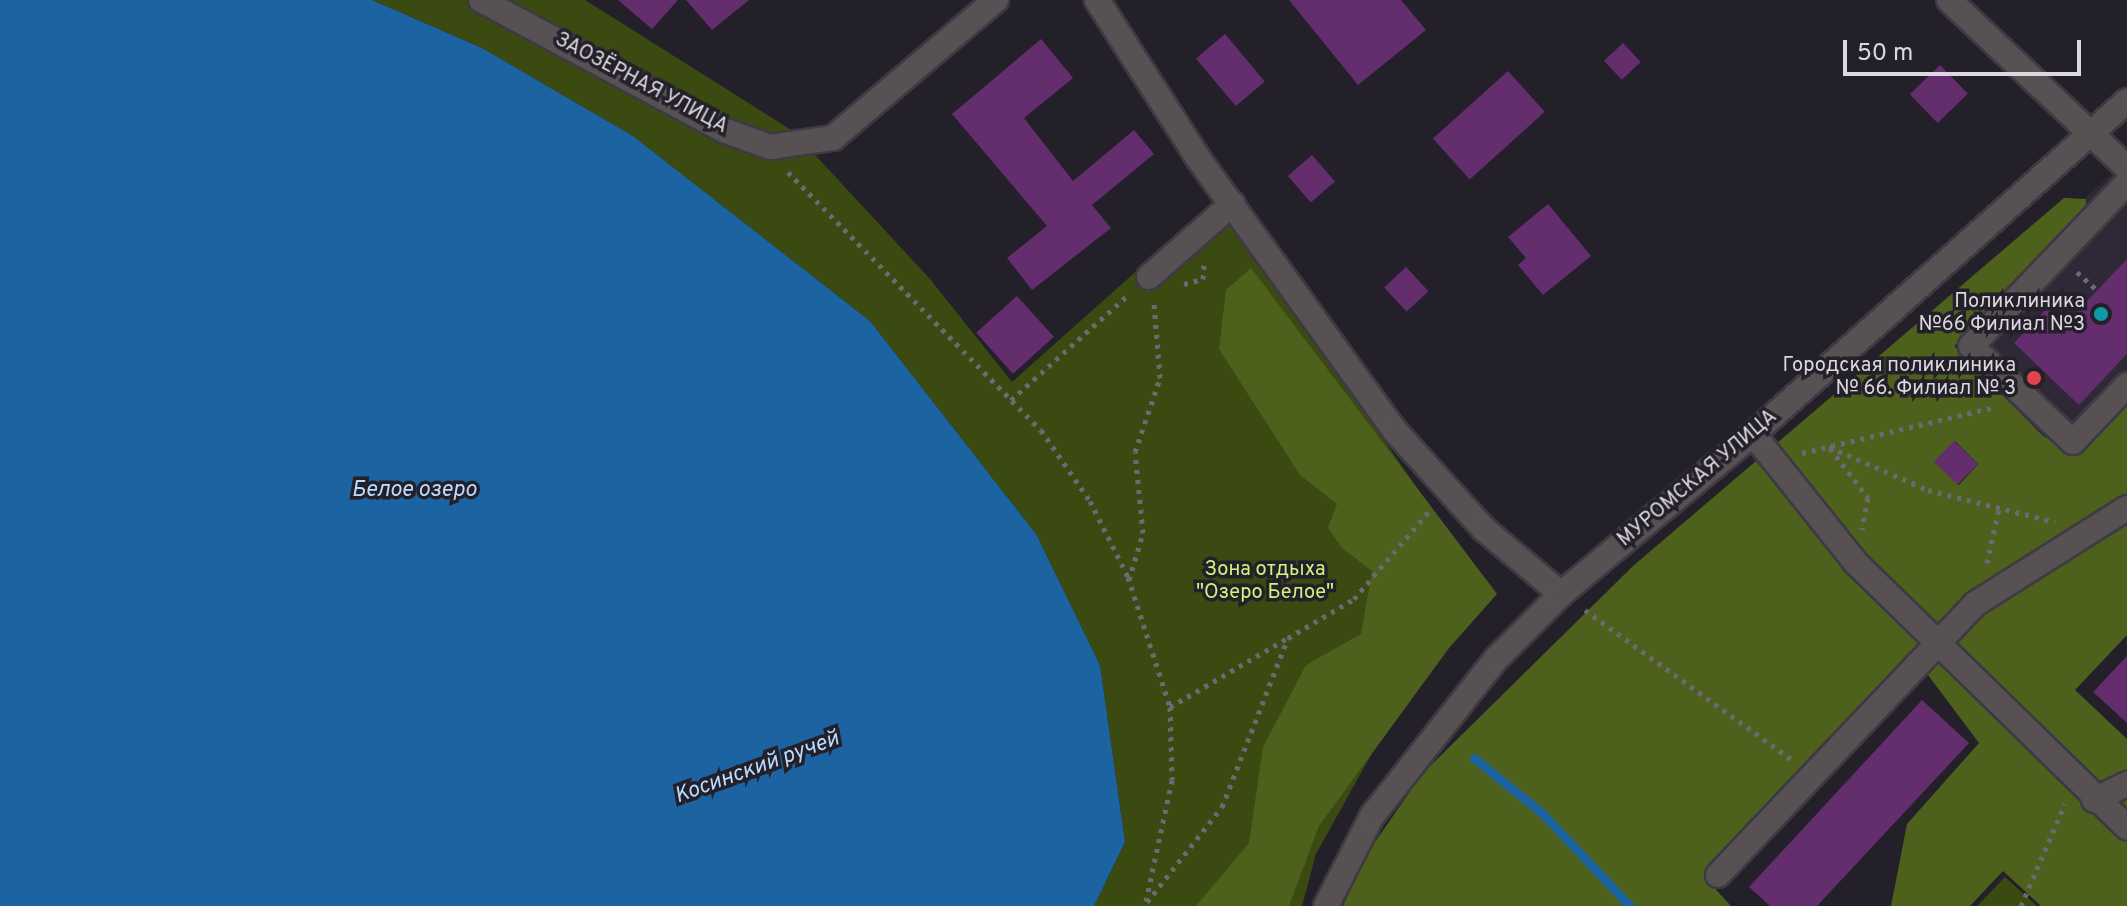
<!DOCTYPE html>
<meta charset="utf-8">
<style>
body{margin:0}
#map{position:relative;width:2127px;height:906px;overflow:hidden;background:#24202a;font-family:Overpass,sans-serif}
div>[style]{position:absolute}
.built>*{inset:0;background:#2f2836}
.green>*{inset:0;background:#3a4a11}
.forest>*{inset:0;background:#4e611c}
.water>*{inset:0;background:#1b64a1}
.stream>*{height:9px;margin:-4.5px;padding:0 4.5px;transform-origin:4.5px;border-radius:4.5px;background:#1b64a1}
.building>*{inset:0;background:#632d6e;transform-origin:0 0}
.path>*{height:5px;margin-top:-2.5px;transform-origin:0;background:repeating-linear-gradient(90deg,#6d6972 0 4px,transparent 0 10px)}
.roads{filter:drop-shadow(2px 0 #3e3a43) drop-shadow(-2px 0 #3e3a43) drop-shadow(0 2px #3e3a43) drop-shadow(0 -2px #3e3a43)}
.minor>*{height:24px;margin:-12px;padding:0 12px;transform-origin:12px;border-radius:12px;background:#585153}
.dots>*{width:22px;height:22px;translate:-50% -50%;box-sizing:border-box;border:4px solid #24202a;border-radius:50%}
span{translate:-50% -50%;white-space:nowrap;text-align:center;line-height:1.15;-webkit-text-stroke:7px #24202a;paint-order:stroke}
.street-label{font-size:20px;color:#dbd8df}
.poi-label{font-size:20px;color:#dbd8df}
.right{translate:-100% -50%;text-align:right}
.park-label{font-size:20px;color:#cff37e}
.water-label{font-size:22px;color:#badcff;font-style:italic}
.scale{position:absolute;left:1843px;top:40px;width:238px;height:36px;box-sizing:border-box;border:4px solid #dbd8df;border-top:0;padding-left:10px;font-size:24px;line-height:28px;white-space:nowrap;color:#dbd8df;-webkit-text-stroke:6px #24202a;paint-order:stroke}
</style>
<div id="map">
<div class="built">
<i style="clip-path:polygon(2112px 174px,2127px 189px,2127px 487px,1978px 464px,1954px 441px,1924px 342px)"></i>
</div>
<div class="green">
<i style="clip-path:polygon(372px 0,585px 0,793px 131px,930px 279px,1012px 382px,1216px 200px,1485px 585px,1376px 746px,1316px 854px,1302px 906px,1094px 906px,1125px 842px,1100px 665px,1036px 534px,870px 321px,633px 136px,482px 48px)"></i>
<i style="clip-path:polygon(2005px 877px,2037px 906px,1977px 906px)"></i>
</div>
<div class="forest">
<i style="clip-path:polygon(evenodd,2064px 198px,2086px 199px,2085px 217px,1954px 346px,2043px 436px,2073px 452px,2127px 395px,2127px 635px,2075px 690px,2127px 739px,2127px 906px,2041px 906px,2003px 871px,1970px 906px,1891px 906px,1907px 824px,1979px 743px,1910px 651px,1706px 879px,1731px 906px,1343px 906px,1364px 858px,1422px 774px,1633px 566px,2064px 198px,1955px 441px,1978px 464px,1959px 485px,1935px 462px,1955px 441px)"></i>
<i style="clip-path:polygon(1251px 268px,1497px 594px,1449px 648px,1319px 826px,1289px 906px,1196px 906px,1249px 843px,1263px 747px,1306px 665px,1361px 634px,1372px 571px,1342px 548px,1328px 528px,1337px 504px,1300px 475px,1219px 349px,1226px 290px)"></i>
</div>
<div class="water">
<i style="clip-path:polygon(0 0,372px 0,482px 48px,633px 136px,870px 321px,1036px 534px,1100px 665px,1125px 842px,1094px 906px,0 906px)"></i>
</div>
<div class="stream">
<i style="left:1474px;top:758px;width:87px;rotate:39deg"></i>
<i style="left:1542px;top:813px;width:128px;rotate:46.6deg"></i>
</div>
<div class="building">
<i style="clip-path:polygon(618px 0,678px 0,652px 29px)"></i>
<i style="clip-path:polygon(686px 0,749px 0,712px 30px)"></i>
<i style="clip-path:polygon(1289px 0,1401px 0,1426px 30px,1358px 85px)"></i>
<i style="left:1225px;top:34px;width:62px;height:38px;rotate:50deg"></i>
<i style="clip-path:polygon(1041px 39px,1073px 78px,1024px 118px,1073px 181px,1134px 130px,1154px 154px,1092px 205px,1111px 228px,1032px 290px,1007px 258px,1047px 226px,952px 114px)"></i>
<i style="left:1623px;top:43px;width:26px;height:26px;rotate:47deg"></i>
<i style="left:1940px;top:65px;width:40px;height:42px;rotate:46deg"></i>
<i style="left:1508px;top:71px;width:55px;height:101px;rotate:48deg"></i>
<i style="left:1312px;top:155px;width:35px;height:32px;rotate:49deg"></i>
<i style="clip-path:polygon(1548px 204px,1591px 256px,1543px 295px,1518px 265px,1526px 258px,1508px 237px)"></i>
<i style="clip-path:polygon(2127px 259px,2127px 354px,2079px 405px,2014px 343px,2049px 306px,2066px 323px)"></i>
<i style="left:1406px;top:267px;width:33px;height:30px;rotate:47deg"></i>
<i style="left:1017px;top:296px;width:55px;height:55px;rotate:48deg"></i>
<i style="left:1954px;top:441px;width:33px;height:29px;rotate:44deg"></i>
<i style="clip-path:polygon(2127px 656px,2127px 723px,2093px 692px)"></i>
<i style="clip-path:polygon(1922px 700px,1969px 743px,1817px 906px,1770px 906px,1749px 887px)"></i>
</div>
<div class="path">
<i style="left:788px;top:172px;width:361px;rotate:45.6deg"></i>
<i style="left:1041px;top:430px;width:86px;rotate:55.4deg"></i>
<i style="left:1090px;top:501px;width:85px;rotate:63.4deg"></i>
<i style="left:1128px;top:577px;width:137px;rotate:72.1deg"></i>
<i style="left:1170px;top:707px;width:73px;rotate:88.4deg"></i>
<i style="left:1172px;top:780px;width:129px;rotate:102.1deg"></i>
<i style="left:2077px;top:272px;width:27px;rotate:42deg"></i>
<i style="left:1184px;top:284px;width:20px;rotate:-15deg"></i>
<i style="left:1203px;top:279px;width:14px;rotate:-86deg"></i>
<i style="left:1011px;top:400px;width:159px;rotate:-41.9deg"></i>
<i style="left:1829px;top:447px;width:108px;rotate:23.5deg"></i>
<i style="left:1928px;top:490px;width:131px;rotate:14.1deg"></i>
<i style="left:1830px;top:448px;width:63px;rotate:52.8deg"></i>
<i style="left:1868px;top:498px;width:32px;rotate:101deg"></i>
<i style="left:1802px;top:453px;width:198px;rotate:-13.4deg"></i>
<i style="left:1987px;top:563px;width:55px;rotate:-77.5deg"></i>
<i style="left:1129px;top:580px;width:49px;rotate:-73.4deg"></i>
<i style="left:1143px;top:533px;width:81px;rotate:-95.6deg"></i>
<i style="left:1135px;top:452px;width:78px;rotate:-71.3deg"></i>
<i style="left:1160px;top:378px;width:75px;rotate:-94.6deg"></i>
<i style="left:1585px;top:610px;width:254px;rotate:35.9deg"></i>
<i style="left:1170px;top:707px;width:134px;rotate:-30.4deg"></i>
<i style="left:1147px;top:902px;width:121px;rotate:-51.7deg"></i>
<i style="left:1222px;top:807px;width:181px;rotate:-68.7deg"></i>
<i style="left:1288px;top:638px;width:77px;rotate:-30.6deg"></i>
<i style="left:1354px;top:599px;width:118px;rotate:-49.5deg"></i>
<i style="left:2021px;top:906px;width:111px;rotate:-66.7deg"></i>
</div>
<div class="roads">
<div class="minor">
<i style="left:481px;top:0;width:275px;rotate:28.2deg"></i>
<i style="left:723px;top:130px;width:50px;rotate:19.9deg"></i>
<i style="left:770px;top:147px;width:64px;rotate:-8.1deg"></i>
<i style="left:833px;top:138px;width:214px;rotate:-40.3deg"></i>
<i style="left:1097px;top:0;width:188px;rotate:57.4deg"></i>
<i style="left:1198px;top:158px;width:337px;rotate:54.2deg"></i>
<i style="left:1395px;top:431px;width:132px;rotate:47.8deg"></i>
<i style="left:1484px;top:529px;width:101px;rotate:40.2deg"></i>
<i style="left:1949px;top:0;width:245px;rotate:43.3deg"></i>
<i style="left:2127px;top:183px;width:226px;rotate:133.7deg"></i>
<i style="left:1971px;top:346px;width:140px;rotate:43.3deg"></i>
<i style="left:2073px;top:442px;width:79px;rotate:-46.5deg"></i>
<i style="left:1149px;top:277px;width:111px;rotate:-41.3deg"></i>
<i style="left:1753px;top:434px;width:164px;rotate:51.4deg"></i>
<i style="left:1855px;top:562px;width:380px;rotate:44.3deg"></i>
<i style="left:2094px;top:800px;width:37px;rotate:-26deg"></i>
<i style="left:1718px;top:875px;width:373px;rotate:-46.5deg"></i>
<i style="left:1975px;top:604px;width:180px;rotate:-32.3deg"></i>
<i style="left:1326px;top:906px;width:101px;rotate:-62.9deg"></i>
<i style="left:1372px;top:816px;width:201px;rotate:-51.7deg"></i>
<i style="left:1497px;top:658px;width:91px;rotate:-45deg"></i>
<i style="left:1561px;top:594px;width:250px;rotate:-39.8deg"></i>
<i style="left:1753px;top:434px;width:501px;rotate:-41.68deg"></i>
</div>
</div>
<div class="dots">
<i style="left:2101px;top:314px;background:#0f9aa8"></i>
<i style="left:2034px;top:378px;background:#e0444e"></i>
</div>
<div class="street-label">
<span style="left:641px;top:84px;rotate:28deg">ЗАОЗЁРНАЯ УЛИЦА</span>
<span style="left:1698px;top:479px;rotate:-40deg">МУРОМСКАЯ УЛИЦА</span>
</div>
<div class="poi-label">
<span class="right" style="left:2085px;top:314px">Поликлиника<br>№66 Филиал №3</span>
<span class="right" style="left:2016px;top:378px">Городская поликлиника<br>№ 66. Филиал № 3</span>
</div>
<div class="park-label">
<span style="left:1265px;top:582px">Зона отдыха<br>"Озеро Белое"</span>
</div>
<div class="water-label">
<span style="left:414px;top:491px">Белое озеро</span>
<span style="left:757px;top:768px;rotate:-20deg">Косинский ручей</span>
</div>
<div class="scale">50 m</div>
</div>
